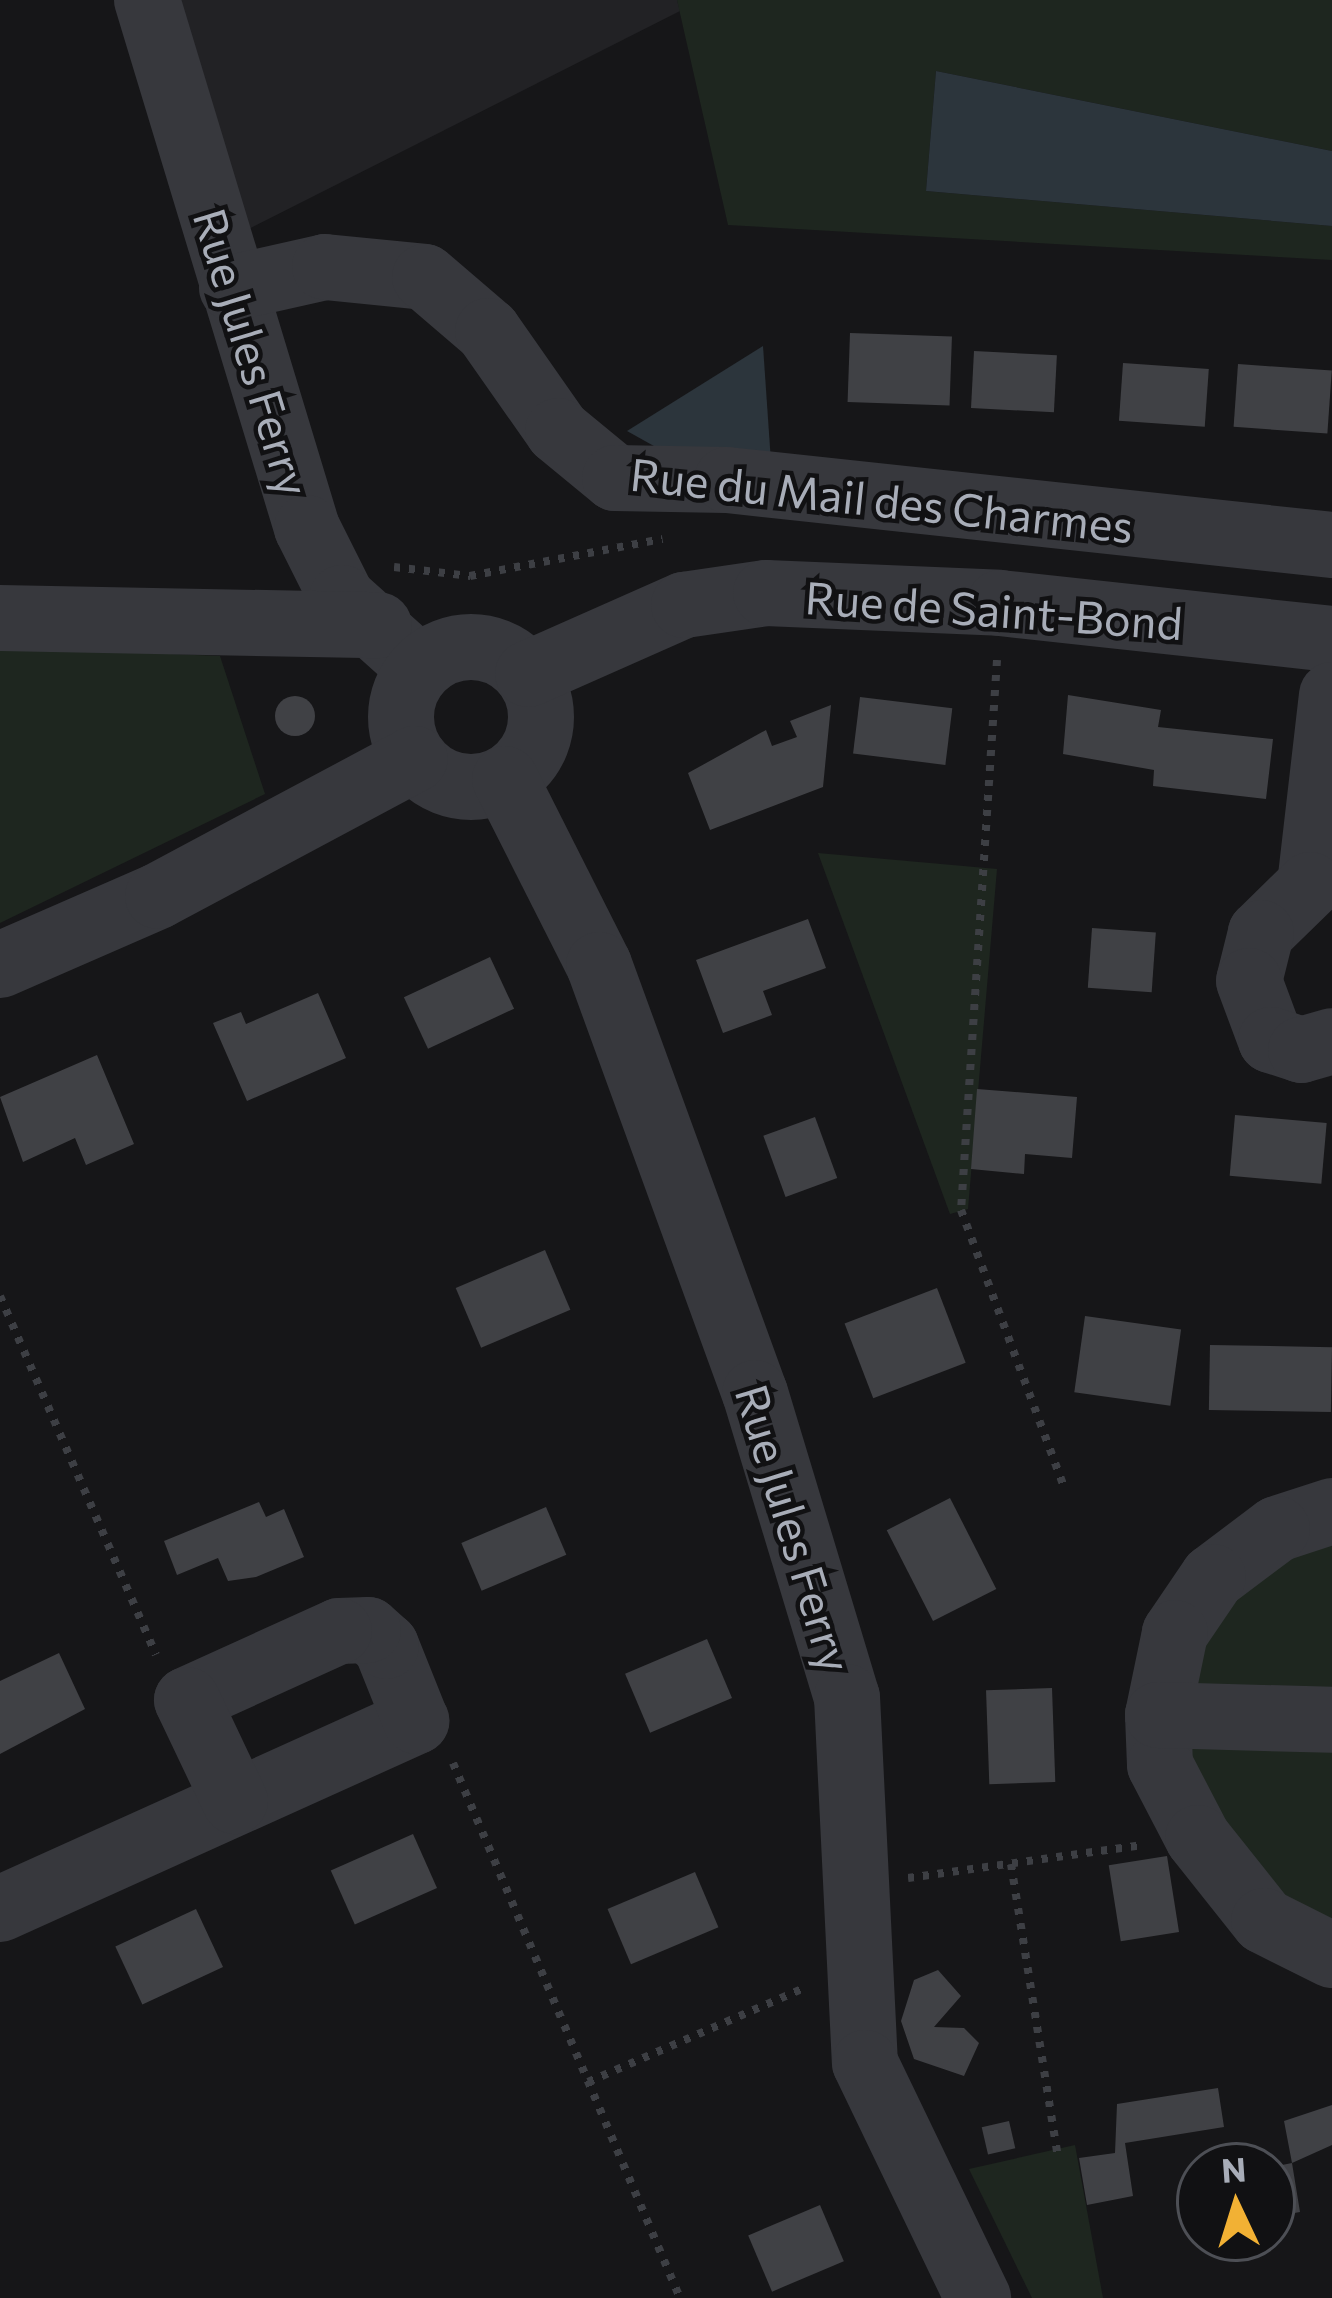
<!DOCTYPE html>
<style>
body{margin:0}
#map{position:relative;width:1332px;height:2298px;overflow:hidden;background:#161618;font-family:Commissioner,sans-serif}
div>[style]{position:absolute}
.built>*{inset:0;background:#222225}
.green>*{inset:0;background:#1e261f}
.water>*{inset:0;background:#2c353c}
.building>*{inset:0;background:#404145;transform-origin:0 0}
.round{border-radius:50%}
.path>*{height:8px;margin-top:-4px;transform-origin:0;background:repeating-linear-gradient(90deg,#3d3f44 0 6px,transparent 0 15px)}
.minor>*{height:66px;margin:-33px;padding:0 33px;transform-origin:33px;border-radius:33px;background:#37383d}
.minor>.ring{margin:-33px;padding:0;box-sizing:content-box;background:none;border:66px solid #37383d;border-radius:50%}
span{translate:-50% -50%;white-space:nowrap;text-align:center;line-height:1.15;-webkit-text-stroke:9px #111113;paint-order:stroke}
.street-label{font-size:45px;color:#a8adb8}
.north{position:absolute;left:1176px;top:2142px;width:120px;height:120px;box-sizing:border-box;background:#111113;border:3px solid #4d4f55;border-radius:50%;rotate:356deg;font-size:33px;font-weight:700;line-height:48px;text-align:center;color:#a8adb8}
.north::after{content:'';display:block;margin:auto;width:42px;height:54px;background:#f2b134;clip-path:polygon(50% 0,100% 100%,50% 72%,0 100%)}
</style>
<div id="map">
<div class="built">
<i style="clip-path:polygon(126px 0,677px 0,680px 11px,205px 251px)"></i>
</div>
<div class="green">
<i style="clip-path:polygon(677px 0,1332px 0,1332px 151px,936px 71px,926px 191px,1332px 226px,1332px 260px,728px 225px)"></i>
<i style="clip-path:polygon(0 647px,220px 656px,265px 794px,0 923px)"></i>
<i style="clip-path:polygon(818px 853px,997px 869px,968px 1209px,950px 1214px)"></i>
<i style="clip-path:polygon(1332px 1511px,1332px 1955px,1264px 1921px,1158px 1715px,1175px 1633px)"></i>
<i style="clip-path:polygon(1075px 2145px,1103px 2298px,1032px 2298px,969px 2169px)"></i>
</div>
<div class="water">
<i style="clip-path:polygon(936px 71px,1332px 151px,1332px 226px,926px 191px)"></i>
<i style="clip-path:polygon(763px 346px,771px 462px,688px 465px,627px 431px)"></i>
</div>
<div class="building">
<i style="left:850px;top:333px;width:102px;height:69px;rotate:2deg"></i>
<i style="left:974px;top:351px;width:83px;height:57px;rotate:3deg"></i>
<i style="left:1123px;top:363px;width:86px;height:58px;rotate:4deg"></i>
<i style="left:1238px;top:364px;width:94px;height:63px;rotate:4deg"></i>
<i style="clip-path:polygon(1068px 695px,1161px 710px,1158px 727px,1273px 739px,1266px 799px,1153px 786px,1154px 770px,1063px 754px)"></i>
<i class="round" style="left:275px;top:696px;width:40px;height:40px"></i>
<i style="left:860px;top:697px;width:93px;height:57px;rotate:7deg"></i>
<i style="clip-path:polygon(831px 705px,823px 787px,710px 830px,688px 773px,766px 730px,772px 746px,797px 737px,790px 721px)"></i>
<i style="clip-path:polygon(808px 919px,826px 968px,763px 991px,772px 1015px,723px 1033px,696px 960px)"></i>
<i style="left:1092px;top:928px;width:64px;height:60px;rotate:4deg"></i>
<i style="left:490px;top:957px;width:57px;height:95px;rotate:65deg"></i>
<i style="clip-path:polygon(318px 993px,346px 1058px,247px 1101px,213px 1023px,241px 1012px,246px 1024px)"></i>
<i style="clip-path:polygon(97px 1055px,134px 1144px,86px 1165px,75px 1138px,23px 1162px,0 1097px)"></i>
<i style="clip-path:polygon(977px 1089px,1077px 1097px,1072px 1158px,1025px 1154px,1024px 1174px,971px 1169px)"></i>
<i style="left:1235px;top:1115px;width:92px;height:61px;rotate:5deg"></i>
<i style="left:815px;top:1117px;width:65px;height:55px;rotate:70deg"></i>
<i style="left:545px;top:1250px;width:65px;height:97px;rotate:67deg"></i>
<i style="left:937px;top:1288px;width:80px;height:99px;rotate:69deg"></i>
<i style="left:1085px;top:1316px;width:97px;height:77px;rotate:8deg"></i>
<i style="left:1210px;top:1345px;width:122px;height:65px;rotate:1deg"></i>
<i style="left:950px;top:1498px;width:102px;height:71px;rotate:63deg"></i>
<i style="clip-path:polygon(259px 1502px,266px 1517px,284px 1509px,304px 1557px,256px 1577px,228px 1581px,218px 1558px,177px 1575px,164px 1541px)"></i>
<i style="left:546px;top:1507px;width:52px;height:92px;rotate:67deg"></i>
<i style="left:707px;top:1639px;width:64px;height:89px;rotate:67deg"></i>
<i style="clip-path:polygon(59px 1653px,85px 1709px,0 1754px,0 1681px)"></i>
<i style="left:1052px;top:1688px;width:94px;height:66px;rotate:88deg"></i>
<i style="left:413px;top:1834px;width:59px;height:90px;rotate:66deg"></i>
<i style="left:1167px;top:1856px;width:77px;height:59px;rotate:81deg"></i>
<i style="left:695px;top:1872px;width:60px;height:95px;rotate:67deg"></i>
<i style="left:196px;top:1909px;width:64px;height:89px;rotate:65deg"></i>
<i style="clip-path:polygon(938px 1970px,961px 1996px,934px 2027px,964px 2028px,979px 2043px,964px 2076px,914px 2059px,901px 2021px,914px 1980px)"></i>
<i style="clip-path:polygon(1218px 2088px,1224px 2127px,1125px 2143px,1133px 2196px,1087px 2205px,1079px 2158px,1115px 2153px,1117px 2104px)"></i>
<i style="clip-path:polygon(1332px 2105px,1332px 2145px,1292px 2163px,1300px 2212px,1272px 2217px,1272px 2167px,1292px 2163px,1284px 2121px)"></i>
<i style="left:1009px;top:2121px;width:28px;height:28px;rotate:77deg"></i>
<i style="left:820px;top:2205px;width:61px;height:78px;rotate:67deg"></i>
</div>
<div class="path">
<i style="left:394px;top:567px;width:77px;rotate:6.8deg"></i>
<i style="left:470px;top:576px;width:196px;rotate:-10.9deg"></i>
<i style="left:997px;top:660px;width:551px;rotate:93.74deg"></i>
<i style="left:961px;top:1210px;width:299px;rotate:69.6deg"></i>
<i style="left:0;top:1296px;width:391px;rotate:66.5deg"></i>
<i style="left:453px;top:1763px;width:581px;rotate:67.01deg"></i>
<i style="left:1011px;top:1864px;width:296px;rotate:80.9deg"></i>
<i style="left:908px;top:1878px;width:237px;rotate:-8deg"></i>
<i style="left:588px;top:2082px;width:239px;rotate:-23.5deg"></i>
</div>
<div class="minor">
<i style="left:147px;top:0;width:552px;rotate:73.14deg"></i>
<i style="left:307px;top:528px;width:78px;rotate:63.4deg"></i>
<i style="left:342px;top:598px;width:105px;rotate:41.9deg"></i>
<i style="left:232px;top:288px;width:95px;rotate:-12.7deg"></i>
<i style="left:325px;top:267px;width:100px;rotate:5.7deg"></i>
<i style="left:425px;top:277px;width:83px;rotate:40.6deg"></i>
<i style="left:488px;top:331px;width:122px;rotate:55deg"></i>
<i style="left:558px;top:431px;width:74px;rotate:39.5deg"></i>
<i style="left:615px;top:478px;width:112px;rotate:1deg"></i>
<i style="left:727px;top:480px;width:608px;rotate:6.13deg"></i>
<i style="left:0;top:618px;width:379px;rotate:1.1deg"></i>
<i class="ring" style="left:401px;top:647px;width:74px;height:74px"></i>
<i style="left:528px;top:674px;width:171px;rotate:-23.9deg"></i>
<i style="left:684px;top:605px;width:83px;rotate:-8.3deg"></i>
<i style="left:766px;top:593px;width:234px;rotate:2.4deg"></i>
<i style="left:1000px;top:603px;width:334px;rotate:6.2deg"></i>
<i style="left:1332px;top:695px;width:191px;rotate:96.6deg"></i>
<i style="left:1310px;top:885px;width:69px;rotate:135.6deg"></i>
<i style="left:1261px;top:933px;width:49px;rotate:104deg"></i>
<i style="left:1249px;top:981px;width:63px;rotate:69.6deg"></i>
<i style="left:1271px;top:1040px;width:32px;rotate:18deg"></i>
<i style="left:1301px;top:1050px;width:32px;rotate:-16deg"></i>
<i style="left:505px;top:779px;width:208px;rotate:63.2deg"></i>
<i style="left:599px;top:965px;width:456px;rotate:70deg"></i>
<i style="left:755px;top:1393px;width:318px;rotate:73.2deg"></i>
<i style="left:847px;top:1697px;width:366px;rotate:87.2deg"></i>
<i style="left:865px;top:2063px;width:261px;rotate:64.3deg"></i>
<i style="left:0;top:965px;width:172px;rotate:-23.6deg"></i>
<i style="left:158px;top:896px;width:291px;rotate:-28.1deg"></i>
<i style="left:1332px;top:1511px;width:58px;rotate:161.9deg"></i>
<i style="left:1277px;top:1529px;width:80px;rotate:143.1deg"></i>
<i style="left:1213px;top:1577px;width:68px;rotate:124.2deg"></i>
<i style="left:1175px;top:1633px;width:84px;rotate:101.7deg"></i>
<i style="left:1158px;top:1715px;width:50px;rotate:87.7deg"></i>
<i style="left:1160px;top:1765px;width:82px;rotate:62.5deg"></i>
<i style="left:1198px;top:1838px;width:106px;rotate:51.5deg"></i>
<i style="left:1264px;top:1921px;width:76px;rotate:26.6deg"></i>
<i style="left:1158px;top:1715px;width:174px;rotate:1.6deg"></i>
<i style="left:0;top:1909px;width:457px;rotate:-24.3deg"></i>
<i style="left:416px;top:1721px;width:81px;rotate:-111.8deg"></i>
<i style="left:386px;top:1646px;width:24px;rotate:-138deg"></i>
<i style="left:368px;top:1630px;width:29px;rotate:178deg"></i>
<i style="left:339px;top:1631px;width:167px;rotate:155.6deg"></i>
<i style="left:187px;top:1700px;width:112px;rotate:64.6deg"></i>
</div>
<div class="street-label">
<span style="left:253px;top:352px;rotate:73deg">Rue Jules Ferry</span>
<span style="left:882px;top:499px;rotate:6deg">Rue du Mail des Charmes</span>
<span style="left:994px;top:609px;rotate:4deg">Rue de Saint-Bond</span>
<span style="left:795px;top:1528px;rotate:73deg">Rue Jules Ferry</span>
</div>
<div class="north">N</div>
</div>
